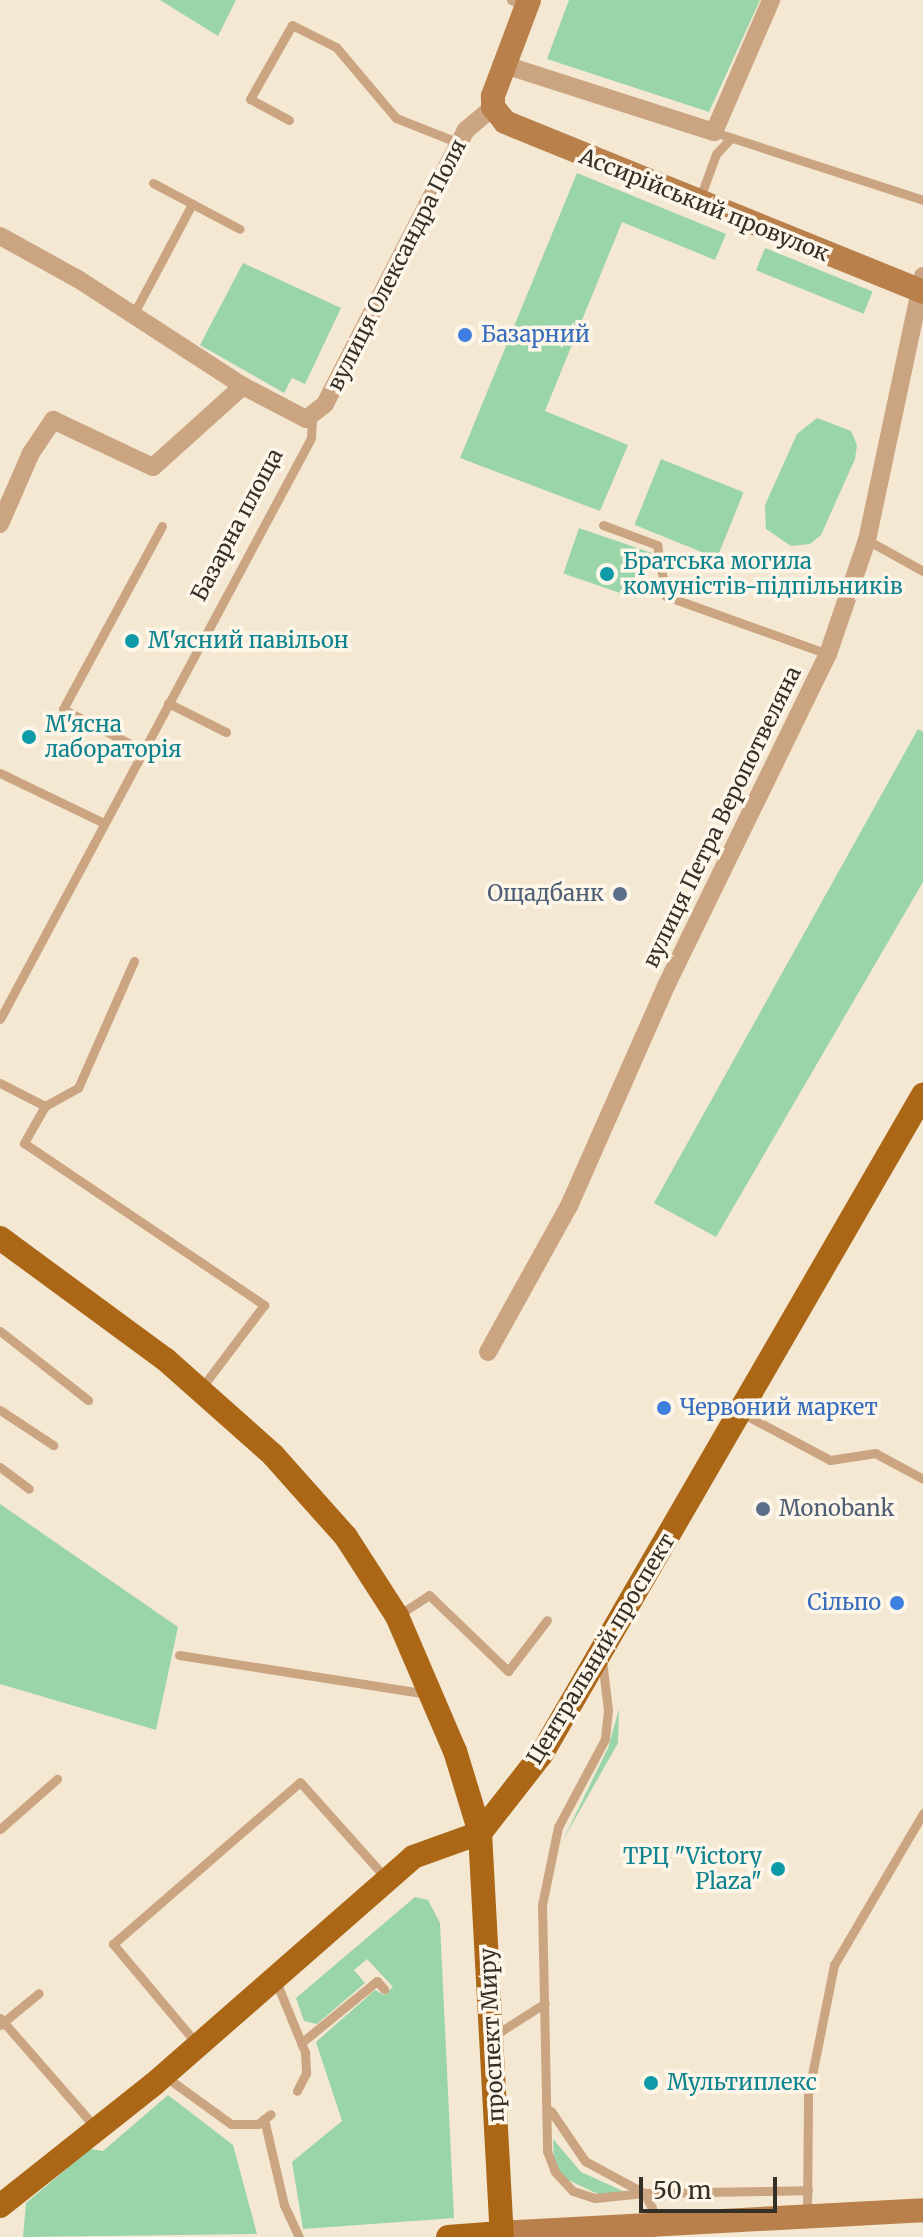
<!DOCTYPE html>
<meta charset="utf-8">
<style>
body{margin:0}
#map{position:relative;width:923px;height:2237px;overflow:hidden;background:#f4e8d3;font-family:Merriweather,serif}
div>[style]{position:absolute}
.green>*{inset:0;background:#9ad4a9;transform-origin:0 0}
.lane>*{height:9px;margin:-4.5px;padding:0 4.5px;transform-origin:4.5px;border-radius:4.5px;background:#cba482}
.street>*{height:18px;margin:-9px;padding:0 9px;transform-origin:9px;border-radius:9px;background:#cba482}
.secondary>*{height:24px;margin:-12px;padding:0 12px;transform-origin:12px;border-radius:12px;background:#b9804b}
.primary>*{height:24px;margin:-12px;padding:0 12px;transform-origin:12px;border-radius:12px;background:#ab6616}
.dots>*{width:22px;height:22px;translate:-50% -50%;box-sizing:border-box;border:4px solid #fdf6e9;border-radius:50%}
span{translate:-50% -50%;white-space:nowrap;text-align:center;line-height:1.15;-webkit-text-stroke:7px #fdf6e9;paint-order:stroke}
.street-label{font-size:22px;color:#342f27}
.shop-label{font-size:22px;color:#366cbe}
.left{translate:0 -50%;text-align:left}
.right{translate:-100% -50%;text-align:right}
.culture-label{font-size:22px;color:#0d838f}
.service-label{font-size:22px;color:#4e5e75}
.scale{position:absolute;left:639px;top:2177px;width:138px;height:36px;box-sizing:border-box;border:4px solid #342f27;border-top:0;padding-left:10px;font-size:24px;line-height:28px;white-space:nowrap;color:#342f27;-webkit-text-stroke:6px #fdf6e9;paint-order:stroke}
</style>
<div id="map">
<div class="green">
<i style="clip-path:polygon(160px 0,236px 0,218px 36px)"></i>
<i style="clip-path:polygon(569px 0,760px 0,709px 112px,547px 59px)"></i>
<i style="clip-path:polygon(577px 173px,726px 234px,715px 260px,622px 222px,545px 411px,628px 445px,600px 511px,460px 458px)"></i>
<i style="left:765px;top:248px;width:116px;height:24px;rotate:22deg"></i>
<i style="clip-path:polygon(243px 263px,341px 308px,305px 384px,292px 378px,284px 393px,200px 345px)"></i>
<i style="clip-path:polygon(817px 418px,851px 431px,857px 445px,855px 459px,821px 535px,810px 544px,791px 546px,766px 529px,765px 505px,797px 434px)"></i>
<i style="left:661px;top:459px;width:89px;height:71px;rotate:22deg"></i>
<i style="left:579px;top:528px;width:77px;height:48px;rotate:19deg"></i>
<i style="clip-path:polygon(918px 729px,923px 732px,923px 882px,716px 1237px,654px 1203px)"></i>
<i style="clip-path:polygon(0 1504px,178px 1627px,156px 1730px,0 1684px)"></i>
<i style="clip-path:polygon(619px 1709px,618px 1743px,563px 1840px,608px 1748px)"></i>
<i style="clip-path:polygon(415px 1897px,428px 1900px,440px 1923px,454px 2218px,303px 2229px,292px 2162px,342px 2121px,316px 2042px,375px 1990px,384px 1995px,393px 1987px,367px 1959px,354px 1970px,365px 1983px,317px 2024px,304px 2021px,296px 1998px)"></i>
<i style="clip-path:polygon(168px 2095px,233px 2145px,257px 2234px,23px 2237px,26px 2203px,90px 2149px,103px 2151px)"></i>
<i style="clip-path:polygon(553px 2139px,581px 2172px,625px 2192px,600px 2195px,564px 2178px,554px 2162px)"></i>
</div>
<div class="lane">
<i style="left:511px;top:0;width:17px;rotate:25deg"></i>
<i style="left:289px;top:120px;width:44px;rotate:-151.7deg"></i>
<i style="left:250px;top:99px;width:85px;rotate:-60.4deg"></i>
<i style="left:292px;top:25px;width:49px;rotate:26.6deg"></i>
<i style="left:336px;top:47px;width:93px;rotate:49.8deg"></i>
<i style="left:396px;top:118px;width:68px;rotate:21.6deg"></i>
<i style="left:714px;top:132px;width:220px;rotate:18deg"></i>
<i style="left:153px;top:183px;width:98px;rotate:27.9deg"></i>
<i style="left:700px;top:198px;width:47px;rotate:-70deg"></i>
<i style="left:716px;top:154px;width:22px;rotate:-47deg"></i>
<i style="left:133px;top:315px;width:126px;rotate:-62deg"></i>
<i style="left:603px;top:525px;width:58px;rotate:20.3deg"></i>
<i style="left:657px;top:545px;width:52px;rotate:80deg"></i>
<i style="left:666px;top:596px;width:172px;rotate:19.7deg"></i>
<i style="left:867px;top:540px;width:64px;rotate:29deg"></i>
<i style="left:168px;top:703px;width:65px;rotate:26.6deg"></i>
<i style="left:144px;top:751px;width:91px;rotate:-152.6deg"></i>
<i style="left:63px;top:709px;width:208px;rotate:-61.6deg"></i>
<i style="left:0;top:773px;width:113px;rotate:25.7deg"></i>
<i style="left:0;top:1019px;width:659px;rotate:-61.84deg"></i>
<i style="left:311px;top:438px;width:22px;rotate:-87deg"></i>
<i style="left:0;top:1083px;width:51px;rotate:27.1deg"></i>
<i style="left:45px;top:1106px;width:43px;rotate:119.6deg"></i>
<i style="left:24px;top:1143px;width:290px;rotate:34deg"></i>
<i style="left:264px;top:1305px;width:106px;rotate:127deg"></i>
<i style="left:45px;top:1106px;width:38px;rotate:-29deg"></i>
<i style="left:78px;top:1088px;width:139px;rotate:-66.2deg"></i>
<i style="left:0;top:1331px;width:112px;rotate:38.1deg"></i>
<i style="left:0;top:1410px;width:64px;rotate:33.4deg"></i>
<i style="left:740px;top:1412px;width:102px;rotate:28.1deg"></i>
<i style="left:830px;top:1460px;width:46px;rotate:-8.8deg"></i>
<i style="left:875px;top:1453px;width:55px;rotate:28.4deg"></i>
<i style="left:0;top:1467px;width:36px;rotate:37deg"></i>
<i style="left:397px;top:1616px;width:38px;rotate:-33deg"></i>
<i style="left:429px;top:1595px;width:110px;rotate:43.9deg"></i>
<i style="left:508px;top:1671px;width:64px;rotate:-52.6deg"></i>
<i style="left:179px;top:1655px;width:252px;rotate:8.9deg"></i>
<i style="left:602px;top:1660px;width:50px;rotate:83.2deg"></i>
<i style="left:608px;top:1710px;width:29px;rotate:96deg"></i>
<i style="left:605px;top:1739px;width:100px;rotate:118.1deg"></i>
<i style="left:558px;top:1827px;width:80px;rotate:101.6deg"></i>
<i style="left:542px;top:1905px;width:246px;rotate:88.8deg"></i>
<i style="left:547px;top:2151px;width:22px;rotate:69deg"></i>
<i style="left:555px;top:2172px;width:26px;rotate:47deg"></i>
<i style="left:573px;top:2191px;width:23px;rotate:18deg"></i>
<i style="left:595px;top:2198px;width:49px;rotate:-5.8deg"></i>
<i style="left:644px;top:2193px;width:17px;rotate:62deg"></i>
<i style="left:652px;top:2208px;width:29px;rotate:90deg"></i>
<i style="left:0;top:1829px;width:76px;rotate:-41.3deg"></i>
<i style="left:275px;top:1979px;width:79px;rotate:67.7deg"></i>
<i style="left:305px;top:2052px;width:21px;rotate:87deg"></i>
<i style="left:306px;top:2073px;width:20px;rotate:117deg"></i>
<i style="left:0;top:2018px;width:145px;rotate:48.9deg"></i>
<i style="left:0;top:2025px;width:50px;rotate:-39.4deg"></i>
<i style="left:495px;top:2035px;width:59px;rotate:-32.6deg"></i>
<i style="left:301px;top:2043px;width:98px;rotate:-39.2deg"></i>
<i style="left:377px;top:1981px;width:11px;rotate:49deg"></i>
<i style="left:197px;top:2044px;width:131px;rotate:-130deg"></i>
<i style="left:113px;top:1944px;width:247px;rotate:-40.9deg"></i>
<i style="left:300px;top:1782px;width:127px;rotate:48.2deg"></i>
<i style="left:166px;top:2077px;width:80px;rotate:35.9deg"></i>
<i style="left:231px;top:2124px;width:27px"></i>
<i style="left:258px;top:2124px;width:16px;rotate:-38deg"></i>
<i style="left:551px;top:2111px;width:60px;rotate:55.8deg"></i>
<i style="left:585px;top:2161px;width:67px;rotate:28.5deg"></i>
<i style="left:644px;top:2193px;width:164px;rotate:-1deg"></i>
<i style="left:264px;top:2119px;width:88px;rotate:76.9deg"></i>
<i style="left:284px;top:2205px;width:35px;rotate:65deg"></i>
<i style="left:807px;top:2215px;width:120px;rotate:-89.5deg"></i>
<i style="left:808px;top:2095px;width:133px;rotate:-78.7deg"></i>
<i style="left:834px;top:1965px;width:176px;rotate:-59.6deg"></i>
</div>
<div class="street">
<i style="left:502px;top:64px;width:223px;rotate:17.8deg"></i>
<i style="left:714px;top:132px;width:144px;rotate:-66.6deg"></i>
<i style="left:0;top:236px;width:89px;rotate:28.9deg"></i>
<i style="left:78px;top:279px;width:197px;rotate:33deg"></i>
<i style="left:243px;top:386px;width:71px;rotate:27.6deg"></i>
<i style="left:306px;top:419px;width:24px;rotate:-38deg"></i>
<i style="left:325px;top:404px;width:308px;rotate:-62.8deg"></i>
<i style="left:466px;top:130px;width:35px;rotate:-40deg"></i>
<i style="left:0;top:524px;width:77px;rotate:-66.4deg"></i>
<i style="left:31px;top:453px;width:40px;rotate:-56deg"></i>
<i style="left:53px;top:420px;width:110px;rotate:25.2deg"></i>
<i style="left:153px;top:467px;width:121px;rotate:-42deg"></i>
<i style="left:488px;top:1352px;width:167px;rotate:-61deg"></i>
<i style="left:569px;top:1206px;width:240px;rotate:-66.2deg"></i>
<i style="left:666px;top:986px;width:369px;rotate:-64deg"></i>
<i style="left:828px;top:654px;width:120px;rotate:-71.1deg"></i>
<i style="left:867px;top:540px;width:270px;rotate:-78deg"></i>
</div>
<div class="secondary">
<i style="left:529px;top:0;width:103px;rotate:110.6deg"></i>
<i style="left:493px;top:96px;width:11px;rotate:90deg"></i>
<i style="left:493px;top:107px;width:19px;rotate:51deg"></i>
<i style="left:505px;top:122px;width:451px;rotate:22.1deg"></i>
<i style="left:501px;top:2233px;width:423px;rotate:-3.1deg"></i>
</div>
<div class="primary">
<i style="left:0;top:1238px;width:205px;rotate:36.3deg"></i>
<i style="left:165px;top:1359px;width:144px;rotate:41.6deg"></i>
<i style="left:273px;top:1455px;width:110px;rotate:48.3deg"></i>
<i style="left:346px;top:1537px;width:94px;rotate:57.2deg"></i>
<i style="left:397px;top:1616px;width:147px;rotate:66.8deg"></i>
<i style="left:455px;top:1751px;width:86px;rotate:73deg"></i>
<i style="left:480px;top:1833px;width:405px;rotate:86.9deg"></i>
<i style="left:0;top:2206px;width:196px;rotate:-38.4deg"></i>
<i style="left:154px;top:2084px;width:344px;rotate:-41.2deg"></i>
<i style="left:413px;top:1857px;width:71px;rotate:-19.7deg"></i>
<i style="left:480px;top:1833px;width:99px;rotate:-52deg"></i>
<i style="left:541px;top:1755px;width:763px;rotate:-59.94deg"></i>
<i style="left:448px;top:2237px;width:53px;rotate:-4.3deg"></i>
</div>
<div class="dots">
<i style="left:465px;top:335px;background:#3f7fe0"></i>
<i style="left:607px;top:574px;background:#0f9aa8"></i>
<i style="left:132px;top:641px;background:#0f9aa8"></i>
<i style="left:29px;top:737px;background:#0f9aa8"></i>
<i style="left:620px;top:894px;background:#5c6f8a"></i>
<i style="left:664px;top:1408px;background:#3f7fe0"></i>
<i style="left:763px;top:1509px;background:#5c6f8a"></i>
<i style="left:897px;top:1603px;background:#3f7fe0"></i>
<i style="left:778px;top:1869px;background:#0f9aa8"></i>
<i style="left:651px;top:2083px;background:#0f9aa8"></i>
</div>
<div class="street-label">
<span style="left:704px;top:205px;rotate:22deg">Ассирійський провулок</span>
<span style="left:397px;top:265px;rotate:-63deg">вулиця Олександра Поля</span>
<span style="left:237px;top:525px;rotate:-62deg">Базарна площа</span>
<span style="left:722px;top:817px;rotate:-64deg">вулиця Петра Веропотвеляна</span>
<span style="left:601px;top:1649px;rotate:-59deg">Центральний проспект</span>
<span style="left:492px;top:2035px;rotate:-93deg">проспект Миру</span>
</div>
<div class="shop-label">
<span class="left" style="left:481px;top:335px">Базарний</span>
<span class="left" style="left:680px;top:1408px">Червоний маркет</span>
<span class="right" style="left:881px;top:1603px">Сільпо</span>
</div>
<div class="culture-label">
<span class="left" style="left:623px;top:574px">Братська могила<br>комуністів-підпільників</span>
<span class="left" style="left:148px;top:641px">М'ясний павільон</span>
<span class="left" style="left:45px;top:737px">М'ясна<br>лабораторія</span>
<span class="right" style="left:762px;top:1869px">ТРЦ "Victory<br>Plaza"</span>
<span class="left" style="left:667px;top:2083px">Мультиплекс</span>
</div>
<div class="service-label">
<span class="right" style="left:604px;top:894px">Ощадбанк</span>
<span class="left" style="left:779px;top:1509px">Monobank</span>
</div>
<div class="scale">50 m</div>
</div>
